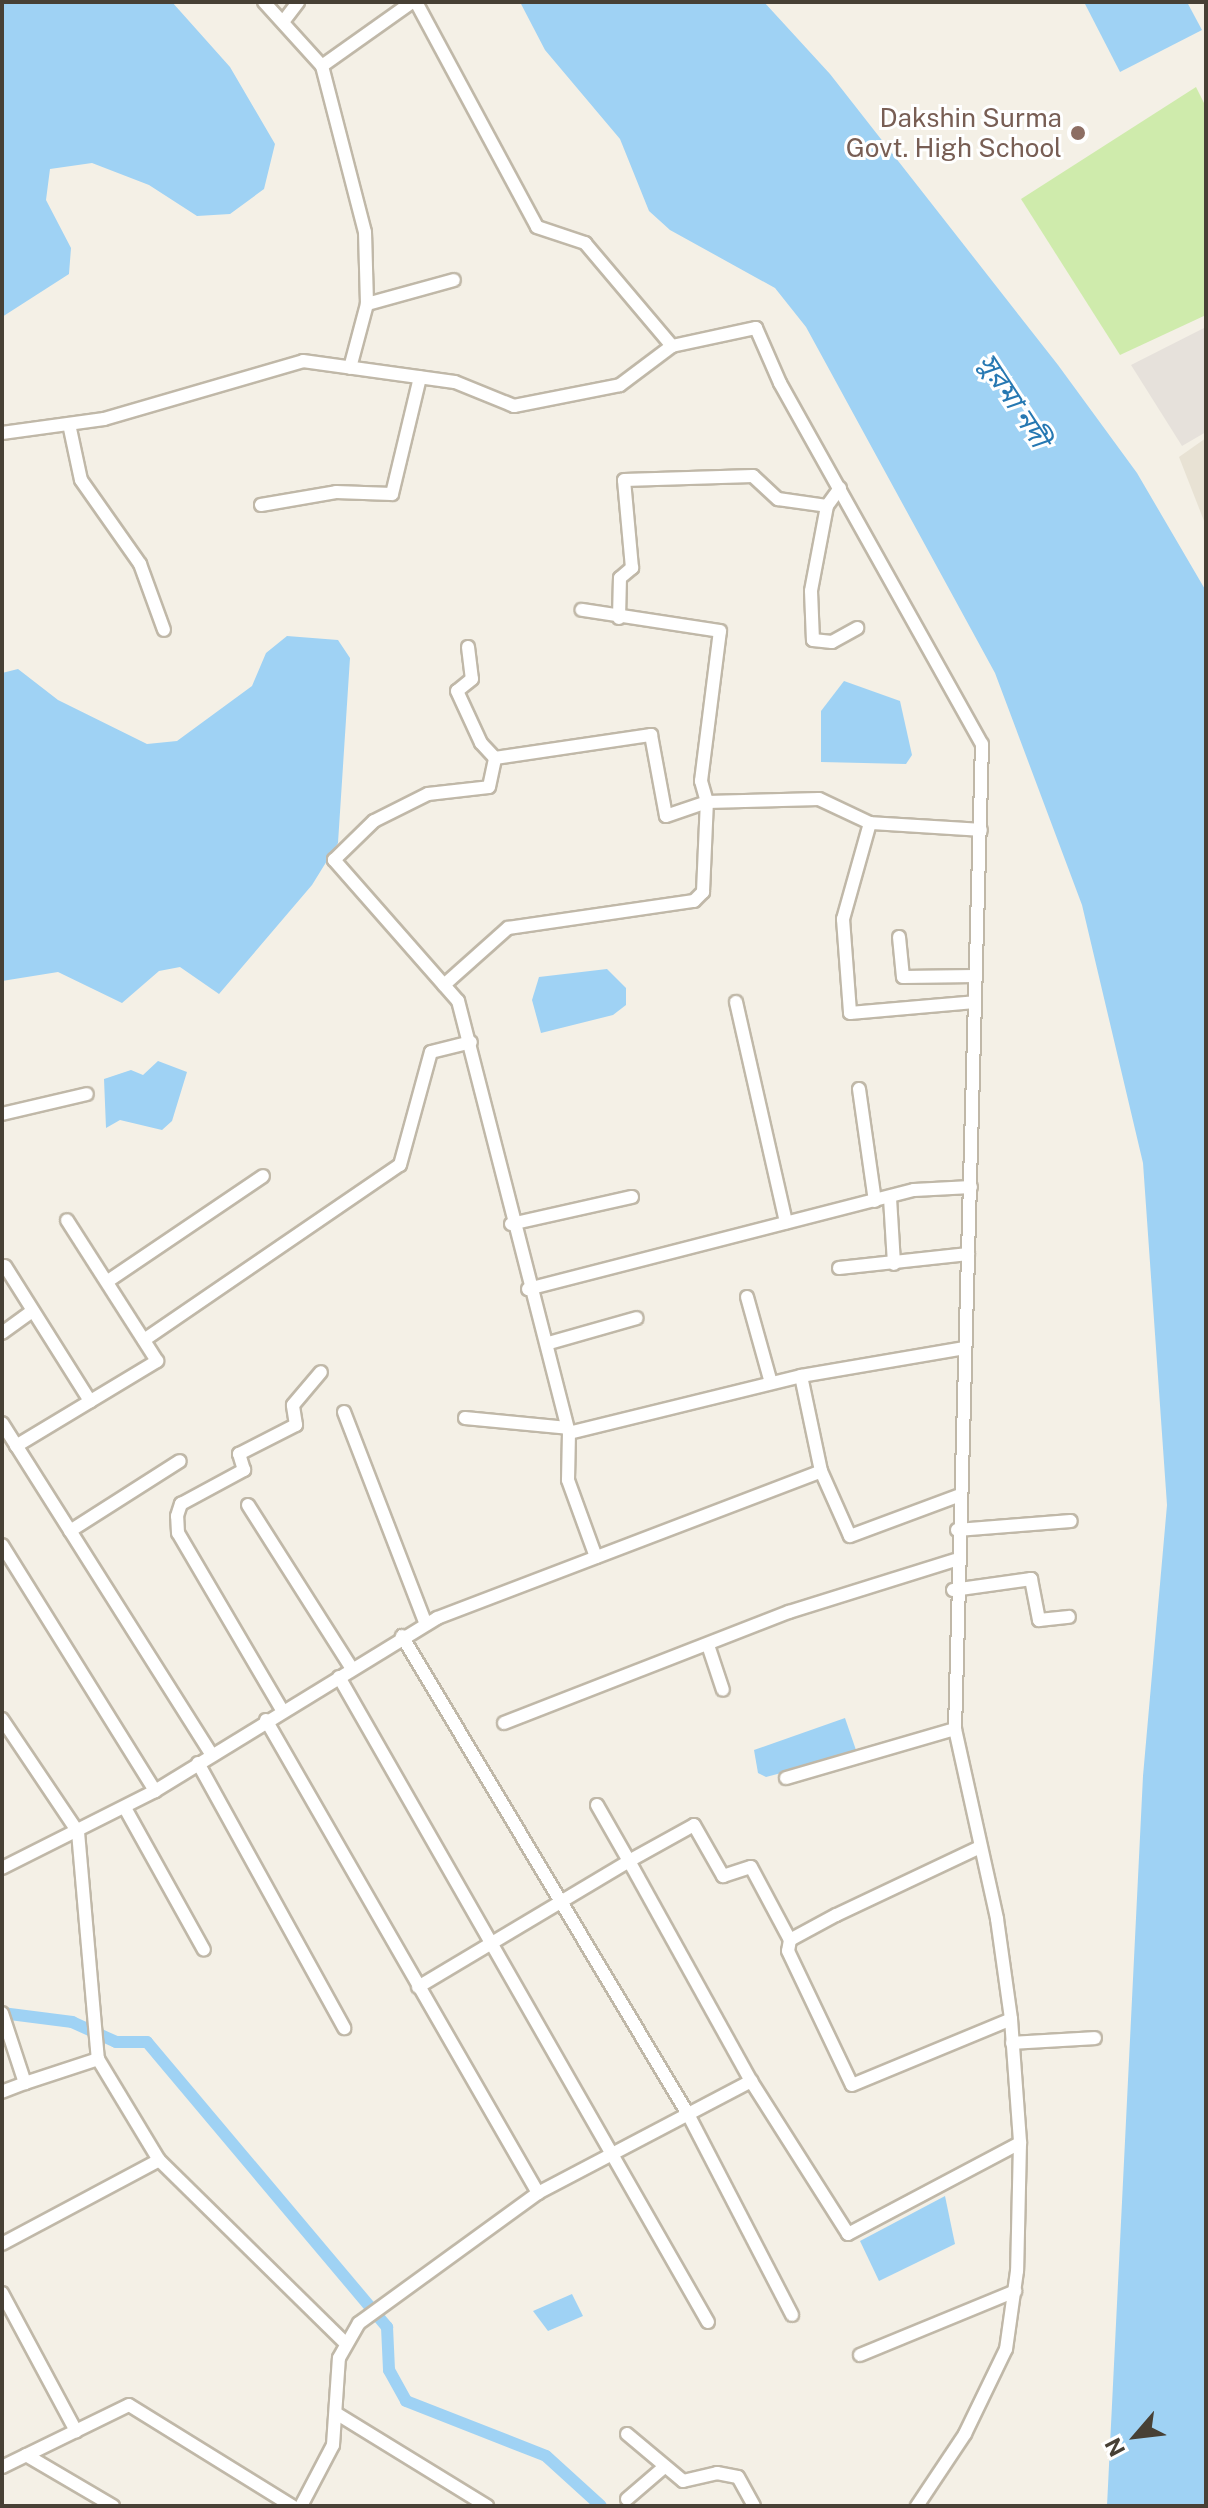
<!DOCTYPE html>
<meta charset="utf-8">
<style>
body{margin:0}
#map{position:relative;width:1208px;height:2508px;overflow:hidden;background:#f4f0e6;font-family:"Public Sans","Noto Sans Bengali",sans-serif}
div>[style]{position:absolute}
.residential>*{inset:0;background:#e8e2d4}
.industrial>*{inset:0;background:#e6e1db}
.green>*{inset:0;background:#cfebac}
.water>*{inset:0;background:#9fd2f4}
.canal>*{height:12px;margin:-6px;padding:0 6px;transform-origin:6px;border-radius:6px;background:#9fd2f4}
.roads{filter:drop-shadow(2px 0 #c0b8a8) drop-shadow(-2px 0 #c0b8a8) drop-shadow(0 2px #c0b8a8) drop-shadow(0 -2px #c0b8a8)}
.minor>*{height:12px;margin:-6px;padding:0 6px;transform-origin:6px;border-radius:6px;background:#fff}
.dots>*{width:22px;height:22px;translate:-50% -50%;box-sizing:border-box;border:4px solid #fff;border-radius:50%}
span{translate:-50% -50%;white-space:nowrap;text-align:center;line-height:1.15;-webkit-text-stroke:6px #fff;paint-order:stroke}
.education-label{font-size:26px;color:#785e54}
.right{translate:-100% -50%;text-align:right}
.water-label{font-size:28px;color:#2678b2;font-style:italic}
.frame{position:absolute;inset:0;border:4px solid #474035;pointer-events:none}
.north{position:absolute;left:1096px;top:2396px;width:80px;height:80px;-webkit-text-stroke:6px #fff;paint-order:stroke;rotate:242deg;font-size:22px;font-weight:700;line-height:32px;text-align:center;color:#474035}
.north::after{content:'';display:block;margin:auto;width:28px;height:36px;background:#474035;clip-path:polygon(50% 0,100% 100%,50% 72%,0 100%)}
</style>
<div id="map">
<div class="residential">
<i style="clip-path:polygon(1206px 438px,1206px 526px,1179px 457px)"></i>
</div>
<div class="industrial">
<i style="clip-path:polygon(1206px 327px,1206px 432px,1182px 446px,1131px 365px)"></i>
</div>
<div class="green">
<i style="clip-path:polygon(1196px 87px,1206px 107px,1206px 315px,1120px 355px,1021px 199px)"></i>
</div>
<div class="water">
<i style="clip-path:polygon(2px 2px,172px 2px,230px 67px,275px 144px,264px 189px,230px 214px,197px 216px,149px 185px,92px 163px,50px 169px,46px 200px,71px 248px,69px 274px,2px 317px)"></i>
<i style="clip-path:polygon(520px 2px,764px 2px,830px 74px,1058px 365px,1137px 473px,1206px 591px,1206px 2506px,1107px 2506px,1143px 1776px,1167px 1505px,1143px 1163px,1082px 905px,995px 673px,806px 327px,775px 288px,670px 230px,649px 211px,620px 139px,545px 50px)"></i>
<i style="clip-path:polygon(1084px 2px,1187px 2px,1202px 30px,1120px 72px)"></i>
<i style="clip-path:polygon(287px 636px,338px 640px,350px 658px,338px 843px,312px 885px,219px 994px,180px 967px,159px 971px,122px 1003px,58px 972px,2px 981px,2px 673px,18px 669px,58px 700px,147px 744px,177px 741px,252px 686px,266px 653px)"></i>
<i style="clip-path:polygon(844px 681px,900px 701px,912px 755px,906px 764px,821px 762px,821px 711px)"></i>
<i style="clip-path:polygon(607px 969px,626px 988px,626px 1005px,613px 1015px,541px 1033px,532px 1000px,539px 977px)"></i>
<i style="clip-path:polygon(158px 1061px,187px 1072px,172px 1121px,162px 1130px,120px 1120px,106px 1128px,104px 1079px,131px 1070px,143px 1075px)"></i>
<i style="clip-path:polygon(845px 1718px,857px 1753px,766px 1777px,758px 1773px,754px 1750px)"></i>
<i style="clip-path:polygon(945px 2196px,955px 2244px,879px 2281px,860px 2241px)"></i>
<i style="clip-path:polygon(572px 2294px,583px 2316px,548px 2331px,533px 2311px)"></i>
</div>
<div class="canal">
<i style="left:2px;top:2013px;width:71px;rotate:7.3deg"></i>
<i style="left:72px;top:2022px;width:48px;rotate:24.4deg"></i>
<i style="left:116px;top:2042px;width:31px"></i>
<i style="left:147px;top:2042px;width:373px;rotate:49.9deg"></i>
<i style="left:387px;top:2327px;width:43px;rotate:87.3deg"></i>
<i style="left:389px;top:2370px;width:35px;rotate:61deg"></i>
<i style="left:406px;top:2401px;width:150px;rotate:21.4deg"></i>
<i style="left:546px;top:2456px;width:74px;rotate:42.3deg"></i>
</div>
<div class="roads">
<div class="minor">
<i style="left:264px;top:2px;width:86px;rotate:47.8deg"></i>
<i style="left:322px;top:66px;width:171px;rotate:75.5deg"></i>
<i style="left:365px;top:232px;width:72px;rotate:88.4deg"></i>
<i style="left:367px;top:304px;width:66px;rotate:104.9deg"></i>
<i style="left:416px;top:2px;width:255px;rotate:61.7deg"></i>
<i style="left:537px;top:227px;width:51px;rotate:18.4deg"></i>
<i style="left:585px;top:243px;width:135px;rotate:49.8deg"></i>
<i style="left:672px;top:346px;width:86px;rotate:-12.1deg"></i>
<i style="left:756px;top:328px;width:60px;rotate:66.4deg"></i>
<i style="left:780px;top:383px;width:414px;rotate:60.8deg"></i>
<i style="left:982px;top:744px;width:985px;rotate:91.57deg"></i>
<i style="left:955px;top:1729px;width:195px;rotate:77.5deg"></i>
<i style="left:997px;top:1919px;width:101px;rotate:82deg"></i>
<i style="left:1011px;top:2019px;width:124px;rotate:85.8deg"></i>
<i style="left:1020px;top:2143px;width:128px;rotate:91.3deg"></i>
<i style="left:1017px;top:2271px;width:79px;rotate:98deg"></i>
<i style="left:1006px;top:2349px;width:94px;rotate:115.8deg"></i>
<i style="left:965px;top:2434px;width:87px;rotate:123.7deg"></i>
<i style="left:283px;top:22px;width:25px;rotate:-53deg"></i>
<i style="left:322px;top:66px;width:110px;rotate:-35.4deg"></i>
<i style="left:367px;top:304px;width:90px;rotate:-15.4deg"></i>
<i style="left:69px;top:424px;width:57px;rotate:77.9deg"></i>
<i style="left:81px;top:480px;width:103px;rotate:54.9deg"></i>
<i style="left:140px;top:564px;width:70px;rotate:70deg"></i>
<i style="left:2px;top:433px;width:103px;rotate:-7.8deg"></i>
<i style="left:104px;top:419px;width:207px;rotate:-16.2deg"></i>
<i style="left:303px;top:361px;width:153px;rotate:7.9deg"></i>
<i style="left:455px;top:382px;width:64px;rotate:22.1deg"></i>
<i style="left:514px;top:406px;width:108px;rotate:-11.2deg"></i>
<i style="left:620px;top:385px;width:65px;rotate:-36.9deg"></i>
<i style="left:840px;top:488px;width:22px;rotate:126deg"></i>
<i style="left:827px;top:506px;width:86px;rotate:100.7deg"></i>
<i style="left:811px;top:591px;width:49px;rotate:87.7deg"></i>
<i style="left:813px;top:640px;width:19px;rotate:6deg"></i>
<i style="left:832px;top:642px;width:29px;rotate:-29deg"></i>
<i style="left:261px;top:505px;width:76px;rotate:-9.8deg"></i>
<i style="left:336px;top:492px;width:56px;rotate:2deg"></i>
<i style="left:392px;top:494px;width:120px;rotate:-76.5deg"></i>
<i style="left:619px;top:618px;width:40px;rotate:-88.6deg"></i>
<i style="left:620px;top:578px;width:16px;rotate:-40deg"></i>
<i style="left:632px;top:568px;width:88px;rotate:-95.2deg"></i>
<i style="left:624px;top:480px;width:129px;rotate:-1.8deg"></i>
<i style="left:753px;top:476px;width:34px;rotate:43deg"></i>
<i style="left:778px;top:499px;width:49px;rotate:8.1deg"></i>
<i style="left:468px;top:647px;width:32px;rotate:83deg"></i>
<i style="left:472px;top:679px;width:19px;rotate:141deg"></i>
<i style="left:457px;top:691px;width:57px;rotate:65.2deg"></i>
<i style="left:481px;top:743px;width:21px;rotate:47deg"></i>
<i style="left:870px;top:823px;width:100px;rotate:105.7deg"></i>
<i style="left:843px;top:919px;width:94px;rotate:85.7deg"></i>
<i style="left:850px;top:1013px;width:125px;rotate:-5deg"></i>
<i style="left:899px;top:937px;width:40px;rotate:84.3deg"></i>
<i style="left:903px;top:977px;width:72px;rotate:-0.8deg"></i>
<i style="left:444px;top:985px;width:86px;rotate:-41.7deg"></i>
<i style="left:508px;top:928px;width:188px;rotate:-8.3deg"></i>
<i style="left:694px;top:901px;width:13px;rotate:-45deg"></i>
<i style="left:703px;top:892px;width:90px;rotate:-87.5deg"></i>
<i style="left:707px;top:802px;width:22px;rotate:-106deg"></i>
<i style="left:701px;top:781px;width:151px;rotate:-82.8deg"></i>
<i style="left:720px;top:631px;width:140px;rotate:-171.3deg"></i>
<i style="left:736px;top:1002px;width:226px;rotate:77.2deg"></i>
<i style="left:859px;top:1089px;width:113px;rotate:81.9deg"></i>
<i style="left:2px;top:1114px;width:87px;rotate:-13.2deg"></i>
<i style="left:890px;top:1198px;width:66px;rotate:86.5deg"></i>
<i style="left:511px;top:1224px;width:124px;rotate:-12.6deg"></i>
<i style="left:5px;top:1266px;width:160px;rotate:57.8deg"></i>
<i style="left:839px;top:1268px;width:130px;rotate:-6.2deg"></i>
<i style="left:108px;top:1281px;width:187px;rotate:-34.1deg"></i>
<i style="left:528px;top:1289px;width:398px;rotate:-14.4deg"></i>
<i style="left:914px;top:1190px;width:57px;rotate:-3deg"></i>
<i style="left:747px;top:1297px;width:89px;rotate:74.4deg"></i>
<i style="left:2px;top:1333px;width:36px;rotate:-36deg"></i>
<i style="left:144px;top:1340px;width:310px;rotate:-34.4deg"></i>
<i style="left:400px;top:1165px;width:117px;rotate:-74.7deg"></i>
<i style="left:431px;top:1052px;width:41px;rotate:-14deg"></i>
<i style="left:549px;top:1343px;width:91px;rotate:-15.9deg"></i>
<i style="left:801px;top:1376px;width:97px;rotate:78.1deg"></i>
<i style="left:344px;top:1412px;width:227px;rotate:68.9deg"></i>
<i style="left:465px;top:1418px;width:103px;rotate:5.5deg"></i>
<i style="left:2px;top:1423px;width:393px;rotate:57.7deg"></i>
<i style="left:569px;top:1433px;width:446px;rotate:-104.4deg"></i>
<i style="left:458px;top:1001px;width:188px;rotate:-131.3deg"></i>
<i style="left:334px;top:860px;width:56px;rotate:-44.3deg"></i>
<i style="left:374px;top:821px;width:60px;rotate:-26.6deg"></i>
<i style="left:428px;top:794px;width:61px;rotate:-6.5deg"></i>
<i style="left:489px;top:787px;width:30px;rotate:-78deg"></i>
<i style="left:495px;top:758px;width:158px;rotate:-8.4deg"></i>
<i style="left:651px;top:735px;width:82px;rotate:79.5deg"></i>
<i style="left:666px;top:816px;width:43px;rotate:-18.9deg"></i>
<i style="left:707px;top:802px;width:112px;rotate:-1.5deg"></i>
<i style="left:819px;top:799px;width:56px;rotate:25.2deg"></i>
<i style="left:870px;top:823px;width:111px;rotate:3.6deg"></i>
<i style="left:16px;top:1446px;width:165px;rotate:-31.1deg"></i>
<i style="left:157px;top:1361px;width:167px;rotate:-122.6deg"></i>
<i style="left:248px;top:1505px;width:194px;rotate:57.6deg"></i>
<i style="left:957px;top:1530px;width:114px;rotate:-4.5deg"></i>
<i style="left:70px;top:1531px;width:130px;rotate:-32.5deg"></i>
<i style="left:2px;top:1545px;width:290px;rotate:58.1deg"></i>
<i style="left:596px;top:1557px;width:82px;rotate:-110deg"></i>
<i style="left:568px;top:1480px;width:47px;rotate:-88.8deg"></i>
<i style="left:569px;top:1433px;width:239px;rotate:-13.8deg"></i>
<i style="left:801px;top:1376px;width:166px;rotate:-9.7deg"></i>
<i style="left:953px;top:1590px;width:79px;rotate:-8deg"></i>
<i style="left:1031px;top:1579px;width:42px;rotate:79deg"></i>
<i style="left:1039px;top:1620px;width:30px;rotate:-6deg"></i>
<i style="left:402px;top:1636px;width:559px;rotate:59.12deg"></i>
<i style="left:689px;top:2116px;width:224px;rotate:62.6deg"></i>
<i style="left:708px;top:1645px;width:47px;rotate:71.6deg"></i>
<i style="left:339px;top:1677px;width:743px;rotate:60.23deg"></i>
<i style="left:282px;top:1710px;width:205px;rotate:-120.4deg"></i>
<i style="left:178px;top:1533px;width:17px;rotate:-93deg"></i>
<i style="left:177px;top:1516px;width:13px;rotate:-72deg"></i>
<i style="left:181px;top:1504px;width:72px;rotate:-28.4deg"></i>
<i style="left:244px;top:1470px;width:17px;rotate:-107deg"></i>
<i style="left:239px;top:1454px;width:64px;rotate:-27deg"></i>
<i style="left:296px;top:1425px;width:20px;rotate:-99deg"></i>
<i style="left:293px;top:1405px;width:43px;rotate:-49.7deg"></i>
<i style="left:2px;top:1719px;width:136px;rotate:56.1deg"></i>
<i style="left:78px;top:1832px;width:228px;rotate:85deg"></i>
<i style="left:98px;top:2059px;width:118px;rotate:58.9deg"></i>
<i style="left:159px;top:2160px;width:258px;rotate:44.5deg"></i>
<i style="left:266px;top:1720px;width:546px;rotate:60.1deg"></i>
<i style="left:504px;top:1723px;width:306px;rotate:-21.3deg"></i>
<i style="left:789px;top:1612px;width:174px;rotate:-17.4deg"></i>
<i style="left:198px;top:1763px;width:303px;rotate:61.1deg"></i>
<i style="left:786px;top:1778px;width:176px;rotate:-16.2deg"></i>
<i style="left:597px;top:1805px;width:64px;rotate:60.3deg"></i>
<i style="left:629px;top:1861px;width:74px;rotate:-29deg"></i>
<i style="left:694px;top:1825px;width:59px;rotate:60.4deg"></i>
<i style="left:723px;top:1876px;width:29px;rotate:-18deg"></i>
<i style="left:751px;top:1867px;width:83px;rotate:61.9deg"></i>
<i style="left:125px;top:1808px;width:162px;rotate:60.9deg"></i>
<i style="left:978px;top:1848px;width:157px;rotate:154.7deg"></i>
<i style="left:836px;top:1915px;width:52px;rotate:151.5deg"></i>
<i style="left:790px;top:1940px;width:11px;rotate:100deg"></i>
<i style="left:788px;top:1951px;width:148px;rotate:64.5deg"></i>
<i style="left:852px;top:2085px;width:172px;rotate:-22.5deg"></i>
<i style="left:2px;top:1868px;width:171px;rotate:-26.7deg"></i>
<i style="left:155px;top:1791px;width:331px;rotate:-31.5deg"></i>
<i style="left:437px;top:1618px;width:411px;rotate:-20.9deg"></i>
<i style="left:821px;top:1471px;width:71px;rotate:66deg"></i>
<i style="left:850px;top:1536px;width:117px;rotate:-20.4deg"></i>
<i style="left:418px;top:1987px;width:246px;rotate:-30.8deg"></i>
<i style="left:629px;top:1861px;width:252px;rotate:61deg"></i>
<i style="left:751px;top:2081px;width:181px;rotate:57.6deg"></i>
<i style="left:848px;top:2234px;width:195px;rotate:-27.9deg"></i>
<i style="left:2px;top:2013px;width:74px;rotate:71.8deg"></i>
<i style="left:25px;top:2083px;width:25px;rotate:159deg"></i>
<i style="left:1012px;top:2043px;width:83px;rotate:-3.4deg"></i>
<i style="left:25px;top:2083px;width:77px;rotate:-18.2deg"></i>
<i style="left:2px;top:2244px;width:178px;rotate:-28.1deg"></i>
<i style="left:2px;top:2293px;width:157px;rotate:61.8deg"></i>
<i style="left:860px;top:2355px;width:168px;rotate:-22.4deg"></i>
<i style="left:339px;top:2415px;width:174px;rotate:31.6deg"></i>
<i style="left:627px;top:2434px;width:73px;rotate:40deg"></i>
<i style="left:683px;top:2481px;width:35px;rotate:-13deg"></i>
<i style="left:717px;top:2473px;width:21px;rotate:11deg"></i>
<i style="left:738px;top:2477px;width:33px;rotate:61deg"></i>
<i style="left:26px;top:2455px;width:101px;rotate:30.4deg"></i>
<i style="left:2px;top:2467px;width:141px;rotate:-26deg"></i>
<i style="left:129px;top:2405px;width:192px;rotate:31.8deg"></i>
<i style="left:627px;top:2499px;width:48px;rotate:-40.7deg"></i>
<i style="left:301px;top:2506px;width:69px;rotate:-62.3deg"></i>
<i style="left:333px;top:2445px;width:87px;rotate:-86.1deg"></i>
<i style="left:339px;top:2358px;width:40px;rotate:-60.3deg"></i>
<i style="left:359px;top:2323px;width:221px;rotate:-36deg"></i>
<i style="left:538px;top:2193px;width:241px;rotate:-27.7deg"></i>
</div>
</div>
<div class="dots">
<i style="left:1078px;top:133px;background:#8d6e63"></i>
</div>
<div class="education-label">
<span class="right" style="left:1062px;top:133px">Dakshin Surma<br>Govt. High School</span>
</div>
<div class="water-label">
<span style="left:1014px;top:400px;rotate:57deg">সুরমা নদী</span>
</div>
<div class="frame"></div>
<div class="north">N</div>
</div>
